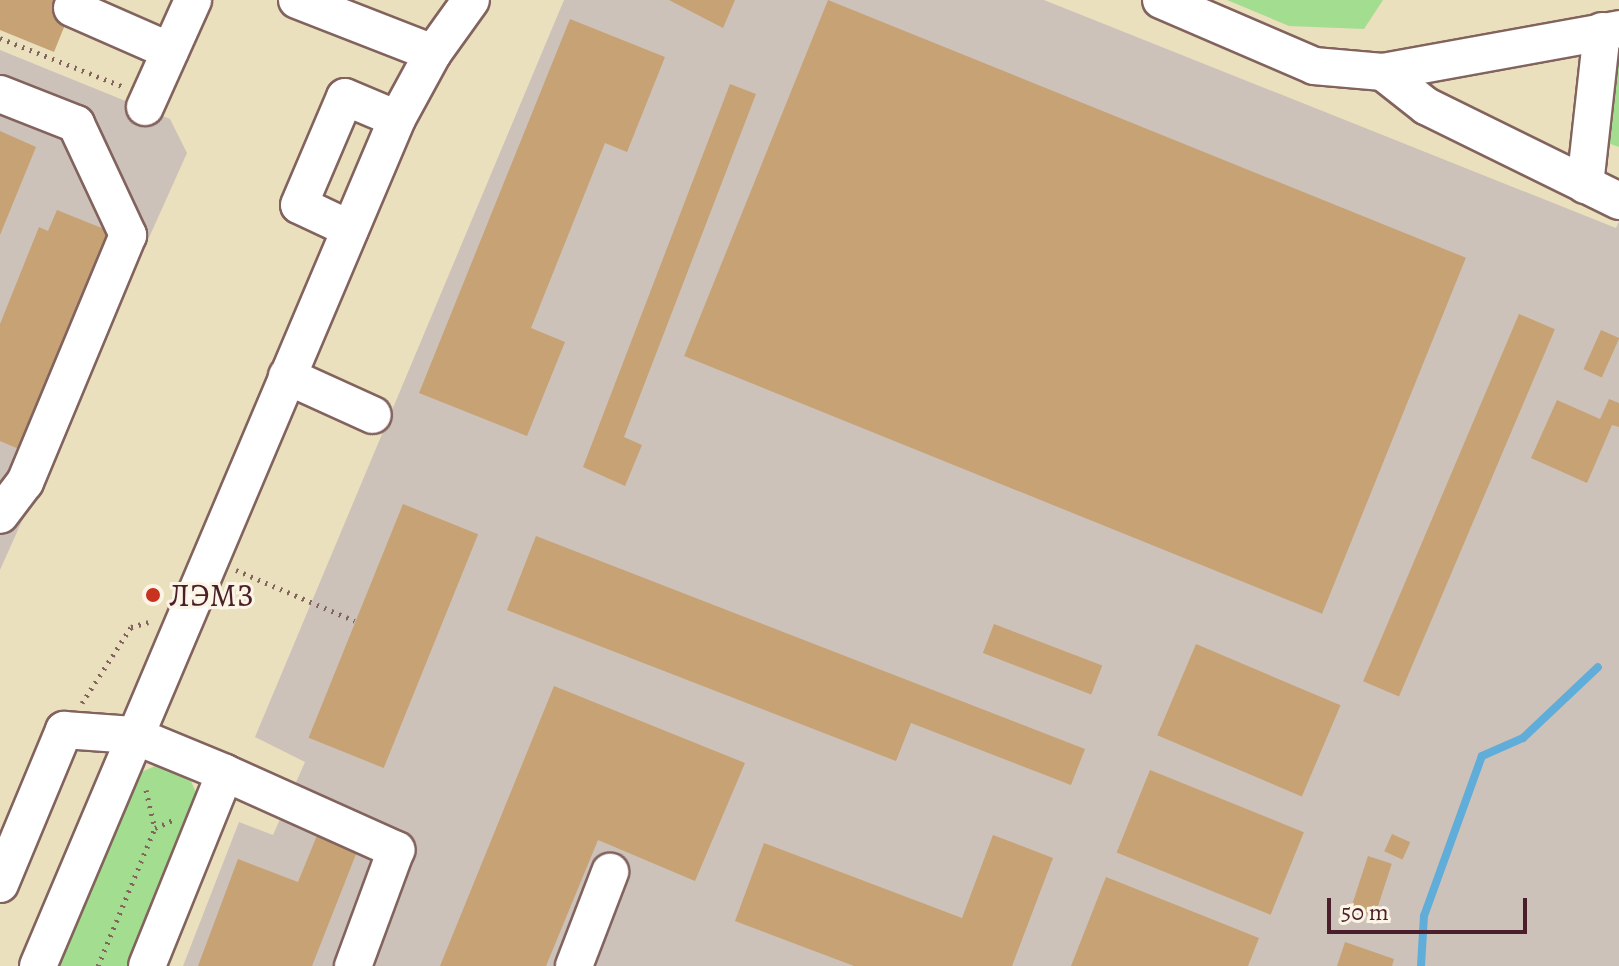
<!DOCTYPE html>
<meta charset="utf-8">
<style>
body{margin:0}
#map{position:relative;width:1619px;height:966px;overflow:hidden;background:#ebe0bd;font-family:Alegreya,serif}
div>[style]{position:absolute}
.industrial>*{inset:0;background:#cdc2b9}
.green>*{inset:0;background:#a3dd8f}
.stream>*{height:8px;margin:-4px;padding:0 4px;transform-origin:4px;border-radius:4px;background:#60add9}
.building>*{inset:0;background:#c6a274;transform-origin:0 0}
.path>*{height:5px;margin-top:-2.5px;transform-origin:0;background:repeating-linear-gradient(90deg,#82635e 0 2px,transparent 0 8px)}
.roads{filter:drop-shadow(2px 0 #82635e) drop-shadow(-2px 0 #82635e) drop-shadow(0 2px #82635e) drop-shadow(0 -2px #82635e)}
.minor>*{height:36px;margin:-18px;padding:0 18px;transform-origin:18px;border-radius:18px;background:#fff}
.dots>*{width:22px;height:22px;translate:-50% -50%;box-sizing:border-box;border:4px solid #fcf5e5;border-radius:50%}
span{translate:-50% -50%;white-space:nowrap;text-align:center;line-height:1.15;-webkit-text-stroke:6px #fcf5e5;paint-order:stroke}
.poi-label{font-size:32px;color:#4a1f2b}
.left{translate:0 -50%;text-align:left}
.scale{position:absolute;left:1327px;top:898px;width:200px;height:36px;box-sizing:border-box;border:4px solid #4a1f2b;border-top:0;padding-left:10px;font-size:24px;line-height:28px;white-space:nowrap;color:#4a1f2b;-webkit-text-stroke:6px #fcf5e5;paint-order:stroke}
</style>
<div id="map">
<div class="industrial">
<i style="clip-path:polygon(564px 0,1044px 0,1616px 228px,1619px 221px,1619px 966px,183px 966px,239px 822px,273px 835px,305px 762px,255px 737px)"></i>
<i style="clip-path:polygon(0 50px,170px 119px,187px 153px,0 570px)"></i>
</div>
<div class="green">
<i style="clip-path:polygon(1227px 0,1383px 0,1364px 29px,1289px 26px)"></i>
<i style="clip-path:polygon(1619px 46px,1619px 147px,1599px 140px,1606px 78px)"></i>
<i style="clip-path:polygon(155px 766px,191px 781px,199px 800px,132px 966px,57px 966px,137px 774px)"></i>
</div>
<div class="stream">
<i style="left:1421px;top:966px;width:50px;rotate:-86.6deg"></i>
<i style="left:1424px;top:916px;width:170px;rotate:-70.1deg"></i>
<i style="left:1482px;top:756px;width:45px;rotate:-23.7deg"></i>
<i style="left:1523px;top:738px;width:103px;rotate:-43.4deg"></i>
</div>
<div class="building">
<i style="clip-path:polygon(0 0,75px 0,54px 52px,0 30px)"></i>
<i style="clip-path:polygon(669px 0,735px 0,723px 28px)"></i>
<i style="left:828px;top:0;width:688px;height:384px;rotate:22deg"></i>
<i style="clip-path:polygon(570px 19px,665px 57px,627px 152px,605px 143px,531px 328px,565px 342px,527px 436px,419px 393px)"></i>
<i style="clip-path:polygon(730px 84px,756px 94px,624px 437px,642px 445px,625px 486px,583px 467px)"></i>
<i style="clip-path:polygon(0 131px,36px 147px,0 235px)"></i>
<i style="clip-path:polygon(57px 210px,109px 231px,101px 252px,105px 254px,21px 450px,0 441px,0 324px,39px 227px,48px 231px)"></i>
<i style="left:1519px;top:314px;width:39px;height:399px;rotate:23deg"></i>
<i style="left:1601px;top:330px;width:20px;height:43px;rotate:24deg"></i>
<i style="clip-path:polygon(1609px 399px,1619px 403px,1619px 427px,1612px 425px,1587px 483px,1531px 458px,1557px 400px,1600px 419px)"></i>
<i style="left:403px;top:504px;width:81px;height:252px;rotate:22deg"></i>
<i style="clip-path:polygon(536px 536px,1085px 749px,1071px 785px,911px 723px,896px 761px,507px 610px)"></i>
<i style="left:994px;top:624px;width:116px;height:31px;rotate:21deg"></i>
<i style="left:1196px;top:644px;width:157px;height:99px;rotate:23deg"></i>
<i style="clip-path:polygon(554px 686px,745px 763px,695px 881px,598px 840px,546px 966px,440px 966px)"></i>
<i style="left:1150px;top:770px;width:166px;height:89px;rotate:22deg"></i>
<i style="clip-path:polygon(318px 833px,358px 849px,312px 966px,198px 966px,238px 859px,298px 882px)"></i>
<i style="left:1392px;top:834px;width:20px;height:19px;rotate:24deg"></i>
<i style="clip-path:polygon(993px 835px,1053px 858px,1012px 966px,854px 966px,735px 921px,764px 843px,962px 918px)"></i>
<i style="left:1368px;top:856px;width:25px;height:55px;rotate:18deg"></i>
<i style="clip-path:polygon(1106px 877px,1259px 938px,1248px 966px,1071px 966px)"></i>
<i style="clip-path:polygon(1345px 942px,1394px 959px,1392px 966px,1337px 966px)"></i>
</div>
<div class="path">
<i style="left:0;top:38px;width:131px;rotate:21.5deg"></i>
<i style="left:236px;top:570px;width:129px;rotate:23.2deg"></i>
<i style="left:82px;top:703px;width:90px;rotate:-57.2deg"></i>
<i style="left:131px;top:627px;width:18px;rotate:-16deg"></i>
<i style="left:146px;top:790px;width:39px;rotate:77deg"></i>
<i style="left:98px;top:966px;width:149px;rotate:-67.6deg"></i>
<i style="left:155px;top:828px;width:22px;rotate:-24deg"></i>
</div>
<div class="roads">
<div class="minor">
<i style="left:297px;top:0;width:146px;rotate:21.3deg"></i>
<i style="left:1161px;top:0;width:167px;rotate:23.3deg"></i>
<i style="left:1314px;top:66px;width:69px;rotate:5deg"></i>
<i style="left:1383px;top:72px;width:240px;rotate:-10.3deg"></i>
<i style="left:72px;top:8px;width:107px;rotate:23.7deg"></i>
<i style="left:1383px;top:72px;width:55px;rotate:38.3deg"></i>
<i style="left:1426px;top:106px;width:215px;rotate:26.2deg"></i>
<i style="left:0;top:94px;width:82px;rotate:21.5deg"></i>
<i style="left:76px;top:124px;width:123px;rotate:64.9deg"></i>
<i style="left:128px;top:235px;width:268px;rotate:112.6deg"></i>
<i style="left:25px;top:482px;width:41px;rotate:127.1deg"></i>
<i style="left:145px;top:107px;width:117px;rotate:-65.8deg"></i>
<i style="left:1585px;top:185px;width:155px;rotate:-83.7deg"></i>
<i style="left:350px;top:229px;width:56px;rotate:-154.8deg"></i>
<i style="left:299px;top:205px;width:117px;rotate:-66.9deg"></i>
<i style="left:345px;top:97px;width:56px;rotate:22.9deg"></i>
<i style="left:287px;top:376px;width:94px;rotate:24.4deg"></i>
<i style="left:225px;top:773px;width:188px;rotate:24.2deg"></i>
<i style="left:396px;top:850px;width:124px;rotate:110.3deg"></i>
<i style="left:0;top:884px;width:167px;rotate:-67.4deg"></i>
<i style="left:64px;top:730px;width:69px;rotate:4.1deg"></i>
<i style="left:133px;top:735px;width:100px;rotate:22.4deg"></i>
<i style="left:225px;top:773px;width:208px;rotate:112deg"></i>
<i style="left:38px;top:966px;width:920px;rotate:-67.03deg"></i>
<i style="left:397px;top:119px;width:75px;rotate:-61.4deg"></i>
<i style="left:433px;top:53px;width:65px;rotate:-54.4deg"></i>
<i style="left:574px;top:966px;width:101px;rotate:-69deg"></i>
</div>
</div>
<div class="dots">
<i style="left:153px;top:595px;background:#c8321e"></i>
</div>
<div class="poi-label">
<span class="left" style="left:169px;top:595px">ЛЭМЗ</span>
</div>
<div class="scale">50 m</div>
</div>
